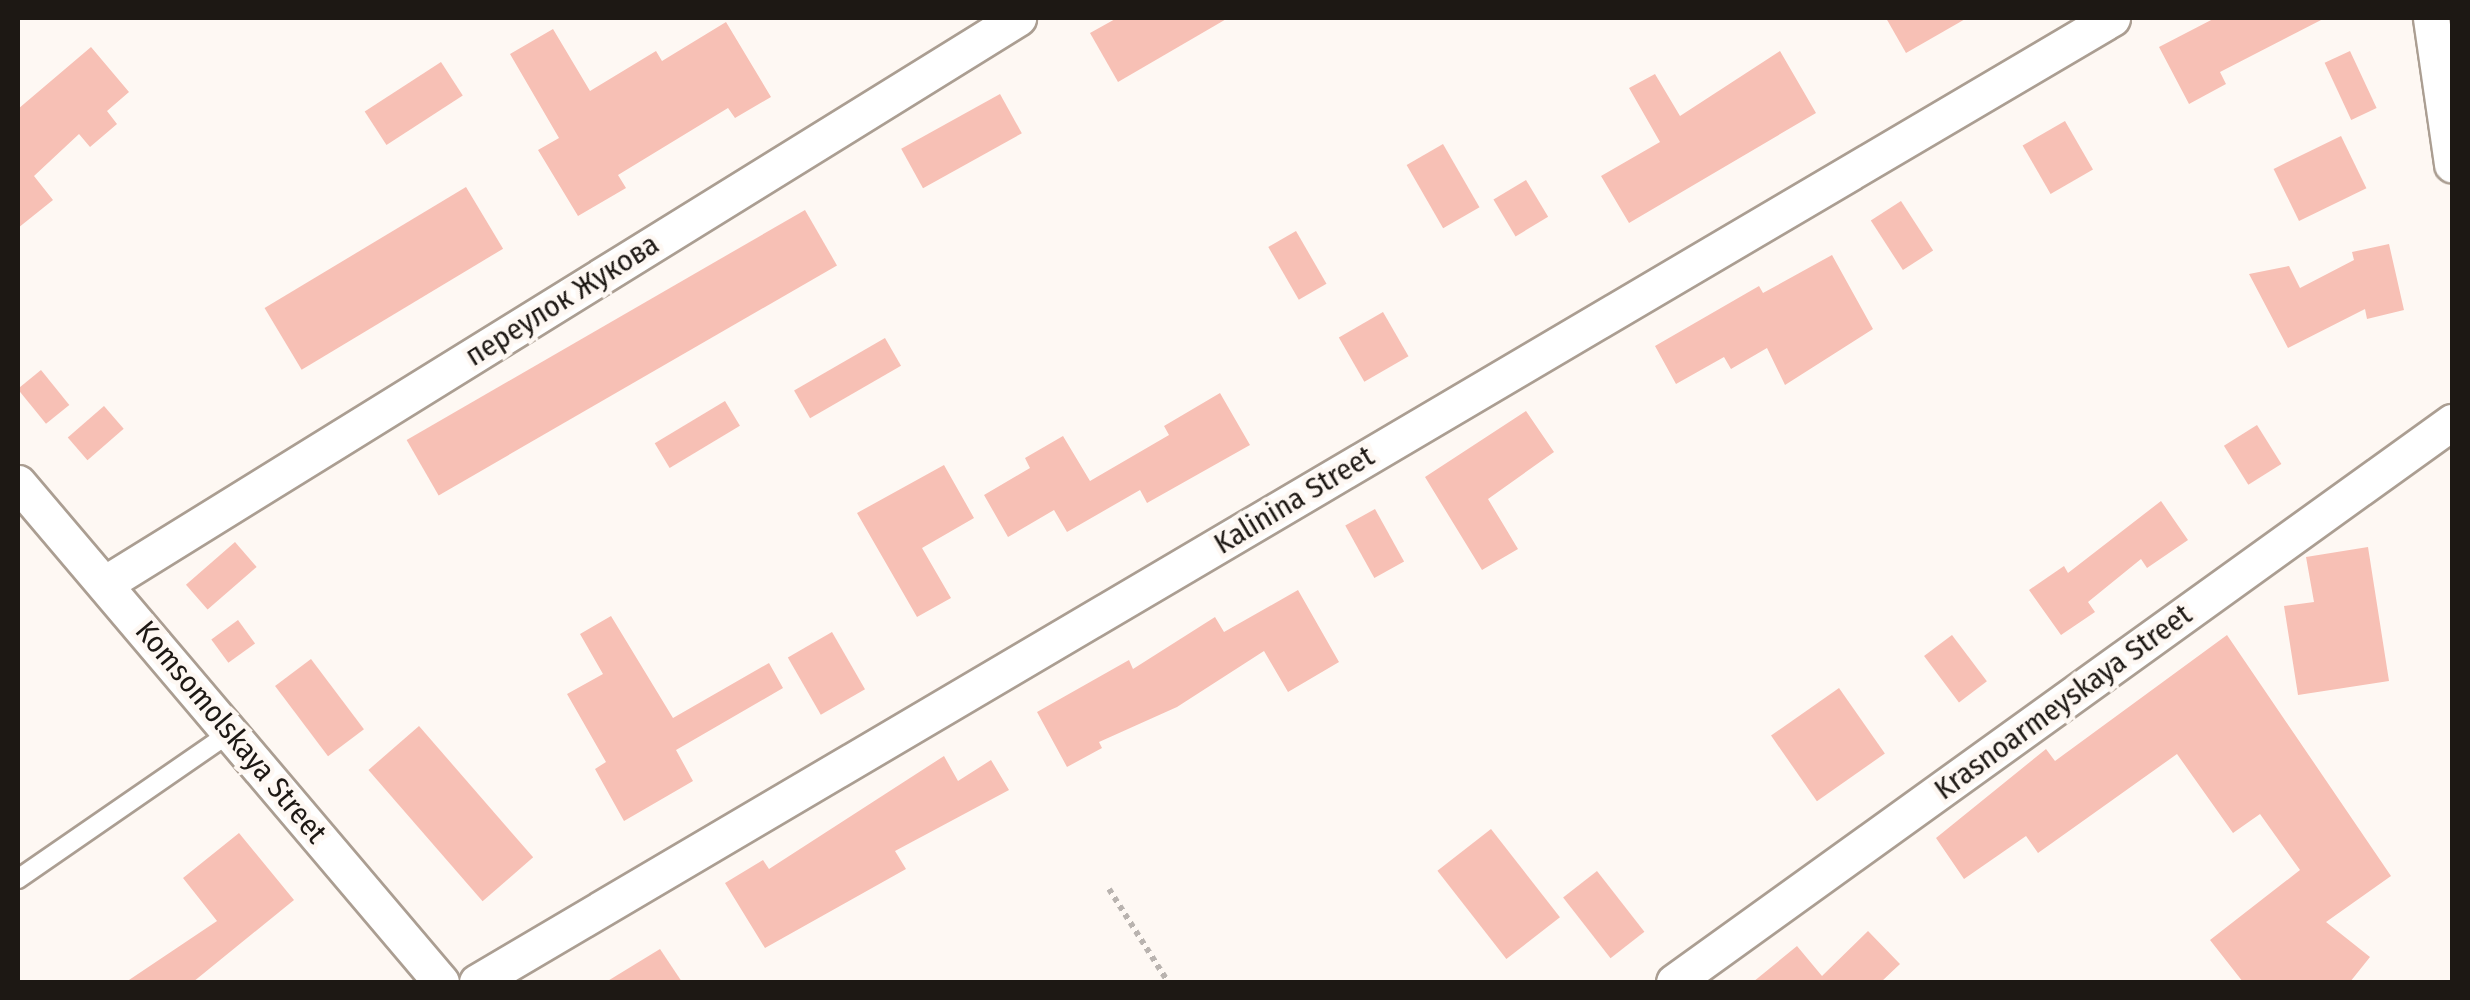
<!DOCTYPE html>
<meta charset="utf-8">
<style>
body{margin:0}
#map{position:relative;width:2470px;height:1000px;overflow:hidden;background:#fef8f3;font-family:"Fira Sans Condensed",sans-serif}
div>[style]{position:absolute}
.building>*{inset:0;background:#f7c0b5;transform-origin:0 0}
.path>*{height:6px;margin-top:-3px;transform-origin:0;background:repeating-linear-gradient(90deg,#b9b3af 0 5px,transparent 0 10px)}
.roads{filter:drop-shadow(2px 0 #ab9e92) drop-shadow(-2px 0 #ab9e92) drop-shadow(0 2px #ab9e92) drop-shadow(0 -2px #ab9e92)}
.lane>*{height:18px;margin:-9px;padding:0 9px;transform-origin:9px;border-radius:9px;background:#fff}
.street>*{height:35px;margin:-17.5px;padding:0 17.5px;transform-origin:17.5px;border-radius:17.5px;background:#fff}
span{translate:-50% -50%;white-space:nowrap;text-align:center;line-height:1.15;-webkit-text-stroke:9px #fef8f3;paint-order:stroke}
.street-label{font-size:30px;color:#1d1814}
.frame{position:absolute;inset:0;border:20px solid #1d1814;pointer-events:none}
</style>
<div id="map">
<div class="building">
<i style="clip-path:polygon(1117px 18px,1228px 18px,1118px 82px,1090px 33px)"></i>
<i style="clip-path:polygon(1886px 18px,1967px 18px,1906px 53px)"></i>
<i style="clip-path:polygon(2215px 18px,2325px 18px,2220px 72px,2226px 84px,2189px 104px,2159px 47px)"></i>
<i style="clip-path:polygon(726px 22px,771px 97px,735px 118px,728px 108px,618px 175px,626px 188px,578px 216px,538px 150px,559px 138px,510px 54px,553px 29px,590px 91px,656px 51px,662px 61px)"></i>
<i style="clip-path:polygon(91px 47px,129px 92px,107px 111px,117px 124px,90px 147px,79px 134px,34px 176px,53px 200px,18px 228px,18px 109px)"></i>
<i style="clip-path:polygon(1780px 51px,1816px 113px,1629px 223px,1601px 176px,1660px 142px,1629px 88px,1655px 74px,1680px 116px)"></i>
<i style="left:2350px;top:51px;width:63px;height:28px;rotate:65deg"></i>
<i style="left:441px;top:62px;width:40px;height:91px;rotate:57deg"></i>
<i style="left:1000px;top:94px;width:45px;height:113px;rotate:61deg"></i>
<i style="left:2065px;top:121px;width:56px;height:49px;rotate:60deg"></i>
<i style="left:2341px;top:136px;width:58px;height:75px;rotate:64deg"></i>
<i style="left:1443px;top:144px;width:73px;height:42px;rotate:60deg"></i>
<i style="left:1526px;top:180px;width:43px;height:38px;rotate:59deg"></i>
<i style="left:466px;top:187px;width:72px;height:235px;rotate:59deg"></i>
<i style="left:1901px;top:201px;width:59px;height:36px;rotate:57deg"></i>
<i style="left:805px;top:210px;width:64px;height:460px;rotate:60deg"></i>
<i style="left:1296px;top:231px;width:61px;height:32px;rotate:60deg"></i>
<i style="clip-path:polygon(2389px 244px,2404px 310px,2367px 319px,2365px 309px,2288px 348px,2249px 274px,2289px 266px,2300px 288px,2354px 260px,2352px 252px)"></i>
<i style="clip-path:polygon(1832px 255px,1873px 329px,1785px 385px,1767px 348px,1731px 369px,1724px 357px,1676px 384px,1655px 346px,1759px 286px,1763px 293px)"></i>
<i style="left:1383px;top:312px;width:51px;height:51px;rotate:60deg"></i>
<i style="left:885px;top:338px;width:32px;height:105px;rotate:60deg"></i>
<i style="left:41px;top:370px;width:45px;height:30px;rotate:51deg"></i>
<i style="clip-path:polygon(1220px 393px,1250px 445px,1147px 503px,1140px 490px,1067px 532px,1054px 510px,1008px 537px,984px 495px,1030px 468px,1025px 458px,1063px 436px,1090px 481px,1169px 435px,1164px 426px)"></i>
<i style="left:725px;top:401px;width:29px;height:82px;rotate:59deg"></i>
<i style="left:104px;top:406px;width:30px;height:48px;rotate:49deg"></i>
<i style="clip-path:polygon(1526px 411px,1554px 452px,1488px 499px,1518px 549px,1482px 570px,1425px 477px)"></i>
<i style="left:2257px;top:425px;width:46px;height:39px;rotate:58deg"></i>
<i style="clip-path:polygon(944px 465px,974px 518px,922px 548px,951px 598px,917px 617px,857px 513px)"></i>
<i style="clip-path:polygon(2161px 501px,2188px 540px,2147px 568px,2141px 559px,2088px 602px,2095px 612px,2061px 635px,2029px 590px,2064px 566px,2068px 573px)"></i>
<i style="left:1375px;top:509px;width:60px;height:34px;rotate:61deg"></i>
<i style="left:235px;top:542px;width:33px;height:65px;rotate:49deg"></i>
<i style="clip-path:polygon(2368px 547px,2389px 681px,2298px 695px,2284px 606px,2314px 602px,2306px 557px)"></i>
<i style="clip-path:polygon(1298px 590px,1339px 662px,1288px 692px,1264px 651px,1177px 707px,1099px 742px,1102px 748px,1067px 767px,1037px 712px,1129px 660px,1133px 669px,1215px 617px,1224px 632px)"></i>
<i style="clip-path:polygon(611px 616px,673px 718px,769px 663px,783px 688px,676px 750px,693px 781px,624px 821px,595px 769px,606px 762px,567px 694px,603px 674px,580px 634px)"></i>
<i style="left:238px;top:620px;width:29px;height:33px;rotate:54deg"></i>
<i style="left:832px;top:632px;width:66px;height:51px;rotate:60deg"></i>
<i style="left:1952px;top:635px;width:58px;height:35px;rotate:53deg"></i>
<i style="clip-path:polygon(2227px 635px,2391px 876px,2326px 922px,2370px 957px,2350px 982px,2243px 982px,2210px 940px,2300px 870px,2260px 814px,2233px 833px,2177px 754px,2038px 853px,2026px 836px,1964px 879px,1936px 838px,2046px 749px,2055px 761px)"></i>
<i style="left:311px;top:659px;width:88px;height:45px;rotate:53deg"></i>
<i style="left:1839px;top:688px;width:80px;height:83px;rotate:55deg"></i>
<i style="left:419px;top:726px;width:174px;height:67px;rotate:49deg"></i>
<i style="clip-path:polygon(944px 756px,958px 781px,991px 760px,1009px 790px,895px 851px,906px 869px,765px 948px,725px 883px,763px 860px,769px 869px)"></i>
<i style="left:1491px;top:829px;width:112px;height:68px;rotate:52deg"></i>
<i style="clip-path:polygon(239px 833px,294px 900px,193px 982px,126px 982px,217px 921px,183px 878px)"></i>
<i style="left:1597px;top:871px;width:77px;height:43px;rotate:52deg"></i>
<i style="clip-path:polygon(1868px 931px,1900px 964px,1881px 982px,1753px 982px,1797px 946px,1822px 976px)"></i>
<i style="clip-path:polygon(660px 949px,682px 982px,606px 982px)"></i>
</div>
<div class="path">
<i style="left:1109px;top:889px;width:110px;rotate:57.6deg"></i>
</div>
<div class="roads">
<div class="lane">
<i style="left:18px;top:879px;width:259px;rotate:-34.6deg"></i>
</div>
<div class="street">
<i style="left:2431px;top:18px;width:148px;rotate:81.8deg"></i>
<i style="left:18px;top:483px;width:654px;rotate:49.71deg"></i>
<i style="left:106px;top:583px;width:1073px;rotate:-31.78deg"></i>
<i style="left:477px;top:982px;width:1898px;rotate:-30.52deg"></i>
<i style="left:1674px;top:982px;width:959px;rotate:-35.75deg"></i>
</div>
</div>
<div class="street-label">
<span style="left:562px;top:300px;rotate:-32deg">переулок Жукова</span>
<span style="left:1294px;top:500px;rotate:-31deg">Kalinina Street</span>
<span style="left:2063px;top:702px;rotate:-36deg">Krasnoarmeyskaya Street</span>
<span style="left:231px;top:732px;rotate:50deg">Komsomolskaya Street</span>
</div>
<div class="frame"></div>
</div>
